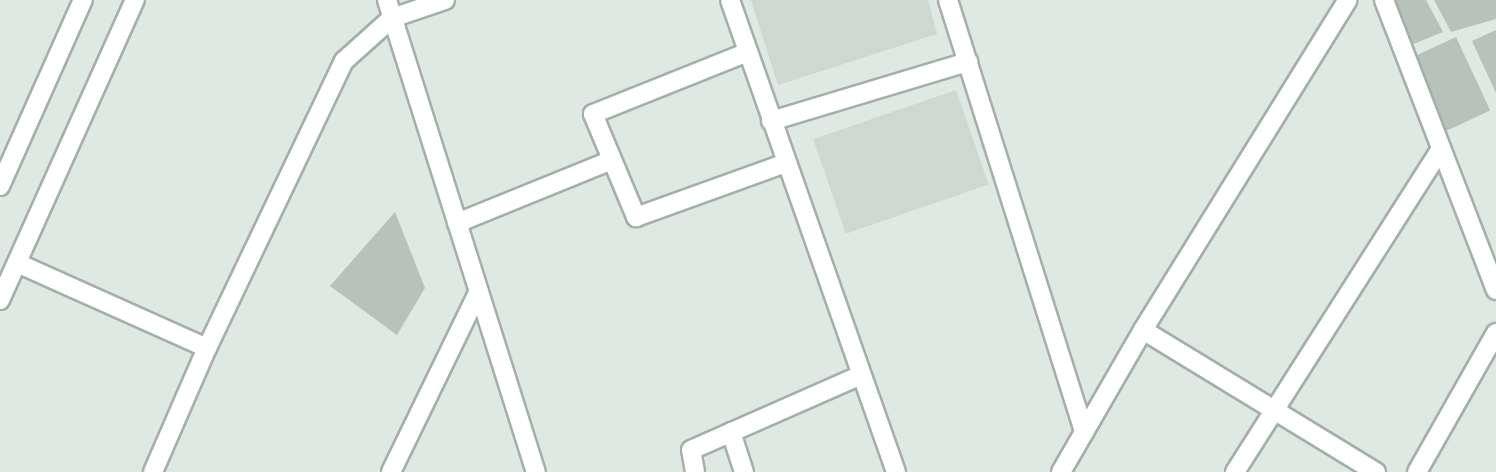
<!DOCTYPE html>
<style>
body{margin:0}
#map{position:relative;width:1496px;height:472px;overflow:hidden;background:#dfe9e3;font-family:Poppins,sans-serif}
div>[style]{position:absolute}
.built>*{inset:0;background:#cdd8d2;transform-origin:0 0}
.building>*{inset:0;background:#b5c3bb;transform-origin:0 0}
.roads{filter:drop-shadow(2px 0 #a3b0a9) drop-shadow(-2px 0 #a3b0a9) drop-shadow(0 2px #a3b0a9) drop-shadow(0 -2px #a3b0a9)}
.street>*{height:18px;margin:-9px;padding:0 9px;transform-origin:9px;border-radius:9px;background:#fff}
.secondary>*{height:18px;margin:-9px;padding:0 9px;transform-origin:9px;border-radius:9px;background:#fff}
span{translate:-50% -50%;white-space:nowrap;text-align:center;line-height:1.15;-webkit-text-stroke:4.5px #eff6f1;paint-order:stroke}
</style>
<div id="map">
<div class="built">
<i style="clip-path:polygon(751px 0,928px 0,937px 34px,778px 85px)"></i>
<i style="left:956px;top:90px;width:100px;height:151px;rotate:71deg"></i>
</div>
<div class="building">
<i style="clip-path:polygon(1386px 0,1426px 0,1443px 32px,1406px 47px)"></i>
<i style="clip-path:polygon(1434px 0,1496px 0,1496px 19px,1451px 32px)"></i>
<i style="clip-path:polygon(1496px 30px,1496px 93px,1472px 41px)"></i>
<i style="left:1456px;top:37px;width:81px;height:51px;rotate:65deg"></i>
<i style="clip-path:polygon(395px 212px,425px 288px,397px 335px,330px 286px)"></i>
</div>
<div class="roads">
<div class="street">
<i style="left:387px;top:0;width:495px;rotate:72.5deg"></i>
<i style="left:730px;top:0;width:500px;rotate:70.62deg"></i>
<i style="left:948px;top:0;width:453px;rotate:72.5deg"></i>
<i style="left:1384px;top:0;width:311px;rotate:68.9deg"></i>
<i style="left:748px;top:52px;width:167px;rotate:158.2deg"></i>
<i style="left:593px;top:114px;width:112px;rotate:67.3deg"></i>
<i style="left:636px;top:217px;width:159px;rotate:-19.8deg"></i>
<i style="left:771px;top:121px;width:206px;rotate:-16.7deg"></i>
<i style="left:457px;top:223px;width:167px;rotate:-22.1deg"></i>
<i style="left:17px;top:263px;width:208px;rotate:24.1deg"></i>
<i style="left:1143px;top:330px;width:273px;rotate:31.4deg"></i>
<i style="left:731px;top:432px;width:42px;rotate:72deg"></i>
<i style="left:153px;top:472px;width:135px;rotate:-66.5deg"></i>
<i style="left:207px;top:348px;width:318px;rotate:-64.5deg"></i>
<i style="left:344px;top:61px;width:64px;rotate:-41.9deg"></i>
<i style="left:392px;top:18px;width:56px;rotate:-18.8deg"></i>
<i style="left:391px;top:472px;width:201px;rotate:-64.1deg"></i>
<i style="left:695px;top:472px;width:22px;rotate:-100deg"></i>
<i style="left:691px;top:450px;width:186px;rotate:-23.8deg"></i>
<i style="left:1061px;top:472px;width:164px;rotate:-60deg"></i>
<i style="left:1143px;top:330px;width:388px;rotate:-58.2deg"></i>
<i style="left:1235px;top:472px;width:383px;rotate:-57.5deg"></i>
<i style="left:1417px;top:472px;width:160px;rotate:-60.4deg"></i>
</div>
<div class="secondary">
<i style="left:0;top:186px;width:204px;rotate:-66deg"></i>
<i style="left:0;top:300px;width:329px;rotate:-65.8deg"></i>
</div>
</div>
</div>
